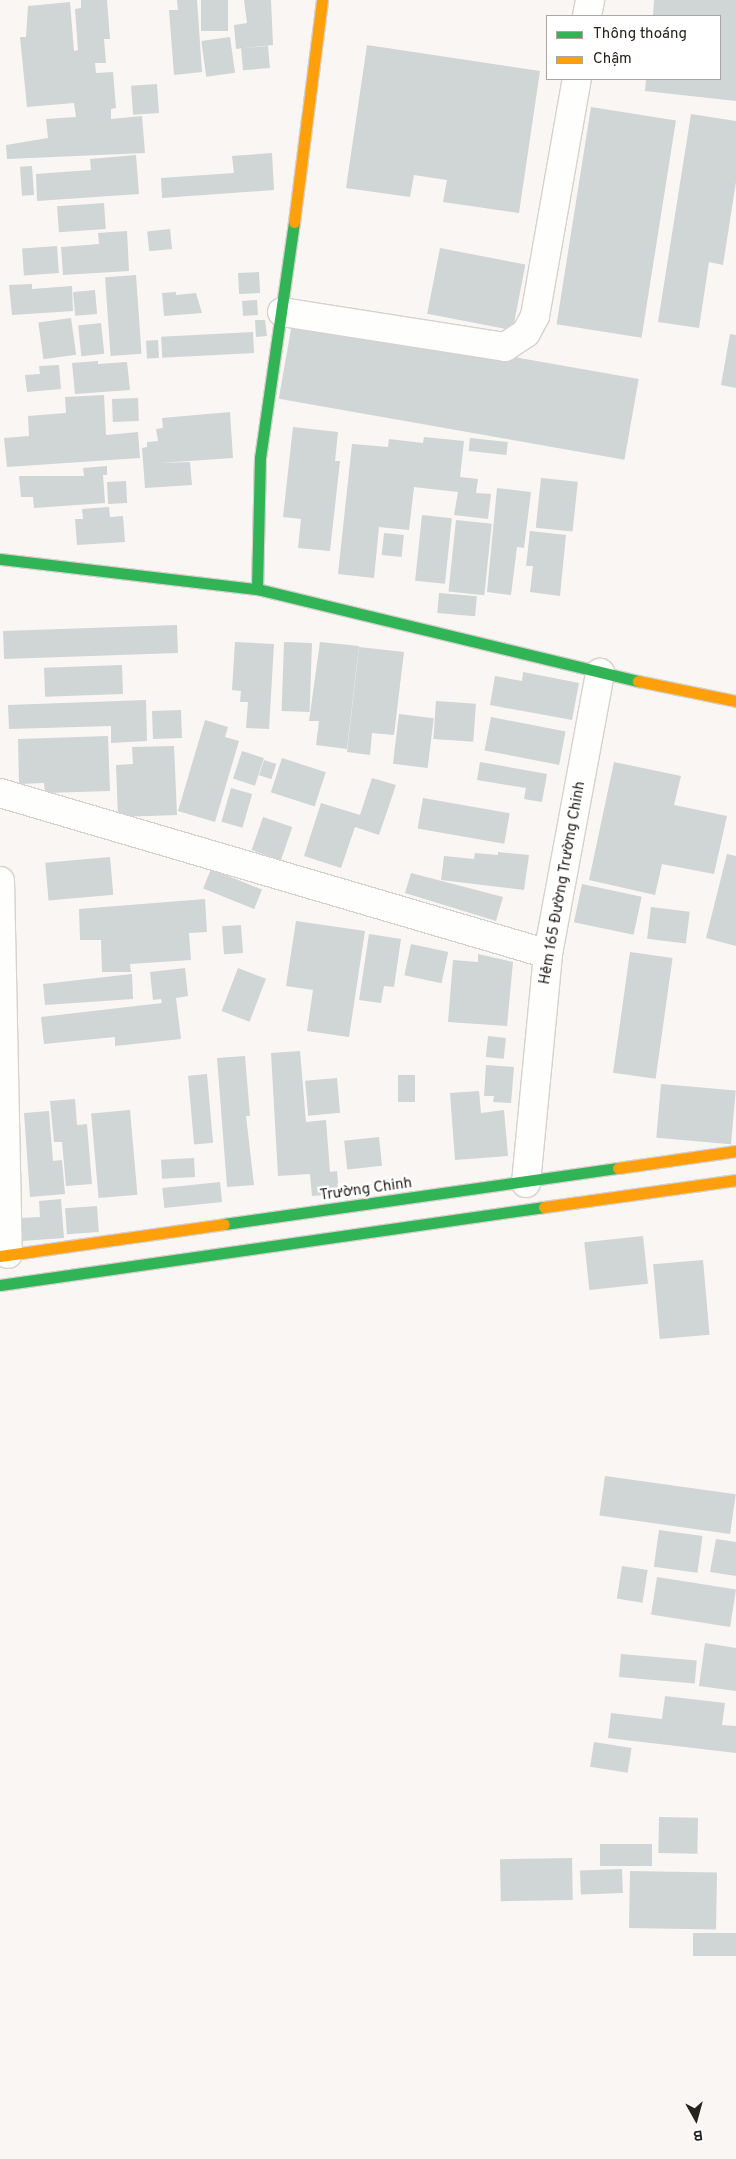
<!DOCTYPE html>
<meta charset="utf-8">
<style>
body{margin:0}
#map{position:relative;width:736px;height:2159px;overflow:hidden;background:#faf6f4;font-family:Overpass,sans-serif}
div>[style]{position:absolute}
.building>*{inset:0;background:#d0d5d6;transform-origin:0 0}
.roads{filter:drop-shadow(1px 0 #d6d1ce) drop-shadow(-1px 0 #d6d1ce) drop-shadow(0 1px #d6d1ce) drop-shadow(0 -1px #d6d1ce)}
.street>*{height:28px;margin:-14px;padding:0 14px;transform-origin:14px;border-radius:14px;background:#fefefd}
.fast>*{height:11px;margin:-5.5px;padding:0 5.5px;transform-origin:5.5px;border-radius:5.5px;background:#30b455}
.slow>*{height:11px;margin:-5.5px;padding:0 5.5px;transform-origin:5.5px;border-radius:5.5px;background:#ff9f0a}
span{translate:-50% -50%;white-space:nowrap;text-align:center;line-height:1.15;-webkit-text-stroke:4.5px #fff;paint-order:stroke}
.street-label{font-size:15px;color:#26221e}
.legend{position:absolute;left:546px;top:15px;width:175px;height:65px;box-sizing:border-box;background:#fff;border:1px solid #a8a7a5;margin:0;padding:6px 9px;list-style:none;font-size:15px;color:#26221e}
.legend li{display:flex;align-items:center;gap:10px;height:25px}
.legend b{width:25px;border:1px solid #a8a7a5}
.north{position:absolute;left:671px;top:2094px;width:50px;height:50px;-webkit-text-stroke:4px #fff;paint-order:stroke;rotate:173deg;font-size:14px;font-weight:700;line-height:20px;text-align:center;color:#26221e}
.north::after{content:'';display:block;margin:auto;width:18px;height:22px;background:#26221e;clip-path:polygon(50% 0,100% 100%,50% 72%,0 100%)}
</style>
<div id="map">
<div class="building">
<i style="clip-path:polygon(81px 0,107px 0,110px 39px,104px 39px,106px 63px,95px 63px,96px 73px,113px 72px,116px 108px,111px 109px,111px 119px,142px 116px,145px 153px,7px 159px,6px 145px,48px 138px,46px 119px,76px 117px,74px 103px,27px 107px,20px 37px,26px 37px,28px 6px,70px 2px,74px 51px,78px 50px,75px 9px,81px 8px)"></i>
<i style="clip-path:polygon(177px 0,197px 0,202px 72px,174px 75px,169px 10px,178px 10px)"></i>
<i style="left:201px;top:0;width:27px;height:31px"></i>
<i style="clip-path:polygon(244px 0,271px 0,273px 45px,236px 49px,234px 25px,247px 23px)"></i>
<i style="clip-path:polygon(654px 0,736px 0,736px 101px,645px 91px,646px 79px,720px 79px,720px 16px,653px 16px)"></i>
<i style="left:230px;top:37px;width:36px;height:29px;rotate:82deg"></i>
<i style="clip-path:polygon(367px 45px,540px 71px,519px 213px,443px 202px,447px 180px,414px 175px,410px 197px,346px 188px)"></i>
<i style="left:268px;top:46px;width:22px;height:27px;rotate:85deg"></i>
<i style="left:157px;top:84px;width:29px;height:26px;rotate:86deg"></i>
<i style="left:591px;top:107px;width:86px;height:220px;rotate:9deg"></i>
<i style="clip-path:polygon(691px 114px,736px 121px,736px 182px,723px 265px,709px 262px,699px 328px,658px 322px)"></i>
<i style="clip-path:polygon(272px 153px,274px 190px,162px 198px,161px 178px,234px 173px,232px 156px)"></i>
<i style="clip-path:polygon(136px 155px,139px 194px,37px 201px,36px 174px,91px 170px,90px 159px)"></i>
<i style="left:32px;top:166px;width:29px;height:12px;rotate:86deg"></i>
<i style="left:104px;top:203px;width:26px;height:47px;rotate:86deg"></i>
<i style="left:170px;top:229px;width:20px;height:23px;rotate:84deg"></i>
<i style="clip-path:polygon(127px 231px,129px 271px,63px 275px,61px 247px,99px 244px,98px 233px)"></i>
<i style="left:57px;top:246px;width:27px;height:35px;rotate:86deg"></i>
<i style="left:440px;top:248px;width:87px;height:67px;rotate:11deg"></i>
<i style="left:259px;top:272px;width:21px;height:21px;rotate:87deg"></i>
<i style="left:136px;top:275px;width:79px;height:31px;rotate:86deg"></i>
<i style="clip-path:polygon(32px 284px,32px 289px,72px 286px,73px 311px,12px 315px,9px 285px)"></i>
<i style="left:95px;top:290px;width:24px;height:22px;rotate:85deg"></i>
<i style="clip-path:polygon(176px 292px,176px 295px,196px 293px,202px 313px,164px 316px,162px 293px)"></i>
<i style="left:257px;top:300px;width:15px;height:15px;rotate:86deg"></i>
<i style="left:71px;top:318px;width:37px;height:33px;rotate:82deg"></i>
<i style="left:293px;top:318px;width:351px;height:82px;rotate:10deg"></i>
<i style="clip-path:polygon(255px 320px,265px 320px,267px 336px,256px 337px)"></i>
<i style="left:101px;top:323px;width:31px;height:23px;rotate:84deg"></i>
<i style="left:253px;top:332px;width:21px;height:92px;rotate:87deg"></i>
<i style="clip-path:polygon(730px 334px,736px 335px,736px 388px,721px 385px)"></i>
<i style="left:158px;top:340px;width:18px;height:12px;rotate:87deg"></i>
<i style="clip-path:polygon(98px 361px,98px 364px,127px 362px,130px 390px,75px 394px,72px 363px)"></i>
<i style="clip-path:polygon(59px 365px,61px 389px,27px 392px,25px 375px,40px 374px,39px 366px)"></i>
<i style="clip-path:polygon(104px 395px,106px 435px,138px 432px,140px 458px,7px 467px,4px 438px,29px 436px,28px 416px,66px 413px,65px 397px)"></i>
<i style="left:138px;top:398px;width:23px;height:26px;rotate:88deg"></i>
<i style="clip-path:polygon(230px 412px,233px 458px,159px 463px,190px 462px,192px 485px,145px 488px,142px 448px,147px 447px,147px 442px,158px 441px,156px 429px,163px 428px,162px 418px)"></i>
<i style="clip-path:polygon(293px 427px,338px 432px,335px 461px,340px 461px,330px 551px,298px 548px,301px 519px,283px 517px)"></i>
<i style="clip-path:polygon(424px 437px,464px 441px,460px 477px,478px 479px,476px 493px,491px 494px,488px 519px,454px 515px,458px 492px,414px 487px,409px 530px,379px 527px,374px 578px,338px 574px,352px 444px,388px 447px,389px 439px,423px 443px)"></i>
<i style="left:470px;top:438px;width:38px;height:13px;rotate:6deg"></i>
<i style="clip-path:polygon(107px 466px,107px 475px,103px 475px,105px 503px,34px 508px,33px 497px,21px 497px,19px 476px,84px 476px,83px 468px)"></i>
<i style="left:541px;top:478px;width:37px;height:50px;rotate:6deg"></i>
<i style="left:126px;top:481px;width:22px;height:19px;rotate:87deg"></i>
<i style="clip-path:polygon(497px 488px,531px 492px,524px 548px,517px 547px,511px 595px,487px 592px)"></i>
<i style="clip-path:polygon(109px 507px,110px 517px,123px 516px,125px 542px,77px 545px,75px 519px,83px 519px,82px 509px)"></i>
<i style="left:422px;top:515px;width:30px;height:66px;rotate:6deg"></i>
<i style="left:456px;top:520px;width:36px;height:72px;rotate:6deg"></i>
<i style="clip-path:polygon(530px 531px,566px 535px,560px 596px,530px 592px,533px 566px,526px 566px)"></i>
<i style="left:384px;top:533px;width:20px;height:22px;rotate:6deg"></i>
<i style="left:439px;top:593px;width:38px;height:20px;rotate:5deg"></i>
<i style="left:177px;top:625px;width:28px;height:174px;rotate:88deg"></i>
<i style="clip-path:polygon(235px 642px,274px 644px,269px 729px,246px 728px,248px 702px,240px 702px,241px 691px,232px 690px)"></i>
<i style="left:284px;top:642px;width:28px;height:69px;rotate:2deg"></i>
<i style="clip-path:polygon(320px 642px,359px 646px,347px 749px,316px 745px,319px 721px,309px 721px)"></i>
<i style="clip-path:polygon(359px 647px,404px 652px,394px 735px,372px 733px,370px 755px,347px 752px)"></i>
<i style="left:122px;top:665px;width:29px;height:78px;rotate:88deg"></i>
<i style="clip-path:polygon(523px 672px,579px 683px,572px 720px,490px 705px,495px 676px,522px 681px)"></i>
<i style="clip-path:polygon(146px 700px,147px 741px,111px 743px,111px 726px,9px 729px,8px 705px)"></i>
<i style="left:436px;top:701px;width:40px;height:38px;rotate:4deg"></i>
<i style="left:181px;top:710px;width:28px;height:29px;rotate:88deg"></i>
<i style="left:399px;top:714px;width:35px;height:50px;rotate:7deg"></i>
<i style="left:491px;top:717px;width:76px;height:34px;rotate:11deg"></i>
<i style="clip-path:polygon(205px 720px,228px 727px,225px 737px,239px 741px,215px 822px,178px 811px)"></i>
<i style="clip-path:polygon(108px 736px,110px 791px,45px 793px,44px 783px,19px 784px,18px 739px)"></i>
<i style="clip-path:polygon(174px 746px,177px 815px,118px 817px,116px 765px,133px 764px,132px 747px)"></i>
<i style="left:242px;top:751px;width:23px;height:29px;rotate:18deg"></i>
<i style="left:282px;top:758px;width:46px;height:36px;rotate:18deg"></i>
<i style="left:264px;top:760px;width:13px;height:16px;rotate:18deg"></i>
<i style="clip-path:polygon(480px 762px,547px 774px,542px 802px,524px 799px,526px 788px,477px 780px)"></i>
<i style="clip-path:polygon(614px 762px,681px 776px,674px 805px,727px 816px,714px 874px,662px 864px,655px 895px,589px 880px)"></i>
<i style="clip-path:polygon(372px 778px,396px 785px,379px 835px,355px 827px,341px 868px,304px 856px,321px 803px,360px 815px)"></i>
<i style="left:231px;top:788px;width:22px;height:35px;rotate:16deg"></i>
<i style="left:423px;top:798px;width:88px;height:31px;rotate:10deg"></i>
<i style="left:263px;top:817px;width:31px;height:35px;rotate:19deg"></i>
<i style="clip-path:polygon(498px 852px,529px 855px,524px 890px,441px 880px,444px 856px,474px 859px,475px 853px,498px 855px)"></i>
<i style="clip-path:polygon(727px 854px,736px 856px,736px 946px,706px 938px)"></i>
<i style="left:110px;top:857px;width:38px;height:65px;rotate:85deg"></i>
<i style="left:211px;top:869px;width:55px;height:21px;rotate:22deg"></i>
<i style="clip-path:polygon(411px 873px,503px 897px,496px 921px,405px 893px)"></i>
<i style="left:582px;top:884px;width:61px;height:39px;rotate:12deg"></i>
<i style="clip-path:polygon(205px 899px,207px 932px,189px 933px,191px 960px,130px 964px,131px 972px,102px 972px,101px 940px,80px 940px,79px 909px)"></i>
<i style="left:651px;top:907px;width:39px;height:32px;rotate:7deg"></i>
<i style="clip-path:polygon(296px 921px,365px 931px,349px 1037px,307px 1031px,313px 990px,286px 986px)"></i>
<i style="left:241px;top:925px;width:28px;height:19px;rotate:86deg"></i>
<i style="clip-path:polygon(369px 934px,401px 939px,394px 987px,384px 986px,381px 1003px,359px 1000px)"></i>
<i style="left:411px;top:944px;width:38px;height:32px;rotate:12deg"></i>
<i style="left:630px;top:952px;width:43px;height:122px;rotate:8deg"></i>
<i style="clip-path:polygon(478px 954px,513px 962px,507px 1026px,448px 1022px,453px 960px,478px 962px)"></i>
<i style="clip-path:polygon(185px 968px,188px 996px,176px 998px,181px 1039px,115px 1046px,115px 1037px,44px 1044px,41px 1017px,162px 1003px,161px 999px,153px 1000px,150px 972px)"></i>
<i style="left:238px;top:968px;width:30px;height:46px;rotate:21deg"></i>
<i style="clip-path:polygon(132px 974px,133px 999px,45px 1005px,43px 984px)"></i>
<i style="left:488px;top:1036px;width:18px;height:21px;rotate:6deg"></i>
<i style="clip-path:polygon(300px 1051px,306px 1122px,326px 1120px,330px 1172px,337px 1171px,339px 1194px,312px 1196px,310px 1174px,278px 1176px,271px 1053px)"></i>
<i style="clip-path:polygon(245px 1056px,250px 1116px,246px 1116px,254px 1185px,227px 1187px,217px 1058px)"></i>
<i style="clip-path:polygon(486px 1065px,514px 1067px,511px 1103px,493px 1102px,494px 1096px,484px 1096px)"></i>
<i style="left:207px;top:1074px;width:69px;height:19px;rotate:85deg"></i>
<i style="left:398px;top:1075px;width:17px;height:27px"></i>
<i style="left:337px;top:1078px;width:35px;height:32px;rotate:85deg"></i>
<i style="left:661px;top:1084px;width:75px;height:54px;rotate:5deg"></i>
<i style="clip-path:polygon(479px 1091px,481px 1113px,504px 1110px,508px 1156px,455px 1160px,450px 1093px)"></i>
<i style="clip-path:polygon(75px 1099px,77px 1125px,87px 1124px,92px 1184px,66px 1186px,62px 1142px,54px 1142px,50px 1101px)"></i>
<i style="left:130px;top:1110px;width:85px;height:39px;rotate:85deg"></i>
<i style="clip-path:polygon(49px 1111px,53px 1161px,62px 1160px,65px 1194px,30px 1197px,24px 1113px)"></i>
<i style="left:379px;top:1137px;width:29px;height:35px;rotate:84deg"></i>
<i style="left:194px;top:1158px;width:19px;height:33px;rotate:87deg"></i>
<i style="left:220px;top:1182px;width:20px;height:58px;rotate:84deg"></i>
<i style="clip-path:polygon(61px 1199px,64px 1238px,22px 1241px,20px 1218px,40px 1217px,39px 1201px)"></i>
<i style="left:97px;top:1206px;width:26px;height:32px;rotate:86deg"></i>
<i style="left:643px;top:1236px;width:48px;height:59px;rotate:84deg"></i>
<i style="left:703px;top:1260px;width:75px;height:50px;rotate:85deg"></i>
<i style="left:605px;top:1476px;width:132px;height:40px;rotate:8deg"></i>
<i style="left:659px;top:1530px;width:44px;height:37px;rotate:8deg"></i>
<i style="clip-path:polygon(716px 1539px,736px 1542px,736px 1576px,710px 1572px)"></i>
<i style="left:622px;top:1566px;width:26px;height:33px;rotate:9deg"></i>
<i style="left:657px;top:1577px;width:80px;height:38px;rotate:9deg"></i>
<i style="clip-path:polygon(705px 1643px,736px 1648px,736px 1691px,699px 1686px)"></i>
<i style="left:621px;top:1654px;width:76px;height:23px;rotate:5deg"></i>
<i style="clip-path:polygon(665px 1696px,725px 1703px,722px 1725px,736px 1726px,736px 1753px,608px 1738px,611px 1713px,662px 1719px)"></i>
<i style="left:594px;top:1742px;width:38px;height:25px;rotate:9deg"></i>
<i style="left:659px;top:1817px;width:39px;height:36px;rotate:1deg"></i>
<i style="left:600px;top:1844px;width:52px;height:22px"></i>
<i style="left:572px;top:1858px;width:42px;height:72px;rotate:89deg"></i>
<i style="left:622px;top:1869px;width:24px;height:42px;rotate:88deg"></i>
<i style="left:630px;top:1871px;width:87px;height:57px;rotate:1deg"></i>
<i style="left:693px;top:1933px;width:43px;height:23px"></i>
</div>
<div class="roads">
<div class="street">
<i style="left:587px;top:16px;width:16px;rotate:-79deg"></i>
<i style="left:282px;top:312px;width:226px;rotate:8.9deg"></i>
<i style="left:505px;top:347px;width:25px;rotate:-34deg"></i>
<i style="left:526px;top:333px;width:19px;rotate:-62deg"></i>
<i style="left:535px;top:316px;width:241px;rotate:-80deg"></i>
<i style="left:0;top:793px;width:571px;rotate:16.37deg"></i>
<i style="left:0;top:881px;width:373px;rotate:88.8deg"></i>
<i style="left:526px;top:1183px;width:230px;rotate:-84.5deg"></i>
<i style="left:548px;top:954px;width:286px;rotate:-79.5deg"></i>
</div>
<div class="fast">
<i style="left:0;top:559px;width:259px;rotate:6.7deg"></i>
<i style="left:257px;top:589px;width:392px;rotate:13.6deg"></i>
<i style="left:257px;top:589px;width:131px;rotate:-88.7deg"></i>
<i style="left:260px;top:458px;width:238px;rotate:-81.8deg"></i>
<i style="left:224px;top:1224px;width:398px;rotate:-8.1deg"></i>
<i style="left:0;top:1285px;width:550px;rotate:-8.16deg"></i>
</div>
<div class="slow">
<i style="left:294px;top:222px;width:224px;rotate:-82.8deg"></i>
<i style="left:638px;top:681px;width:100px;rotate:11.5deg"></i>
<i style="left:618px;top:1168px;width:119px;rotate:-8.2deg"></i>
<i style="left:544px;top:1207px;width:194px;rotate:-8deg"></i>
<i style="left:0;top:1256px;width:226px;rotate:-8.1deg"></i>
</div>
</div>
<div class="street-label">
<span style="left:563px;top:883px;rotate:-80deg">Hẻm 165 Đường Trường Chinh</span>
<span style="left:366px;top:1190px;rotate:-8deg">Trường Chinh</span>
</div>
<ul class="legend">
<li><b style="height:6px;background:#30b455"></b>Thông thoáng</li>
<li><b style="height:6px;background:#ff9f0a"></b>Chậm</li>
</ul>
<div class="north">B</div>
</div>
